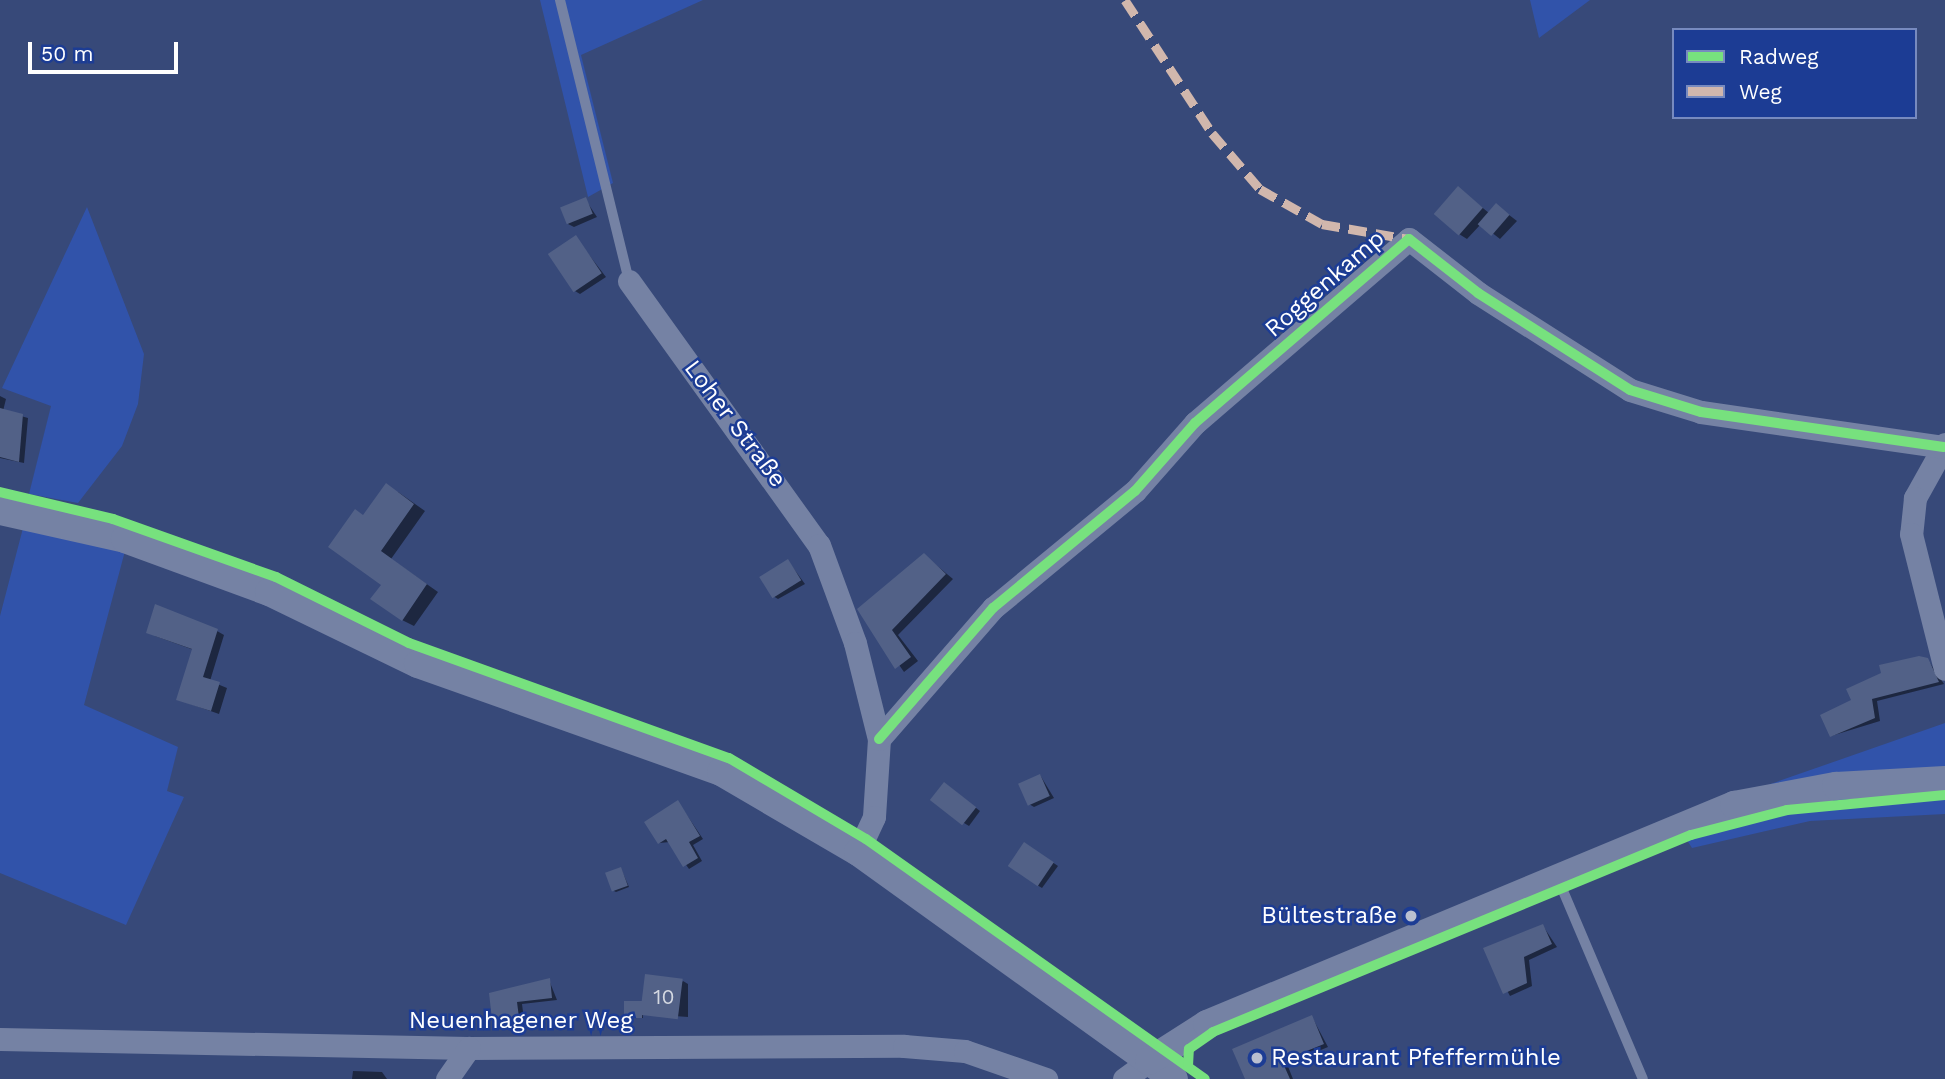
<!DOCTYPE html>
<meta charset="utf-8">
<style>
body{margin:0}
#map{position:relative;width:1945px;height:1079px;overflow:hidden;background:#374979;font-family:"Work Sans",sans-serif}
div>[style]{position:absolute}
.green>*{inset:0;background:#3153aa}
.shadow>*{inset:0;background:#0007}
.building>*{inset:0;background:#526187;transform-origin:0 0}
.service>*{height:10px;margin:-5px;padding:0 5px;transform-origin:5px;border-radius:5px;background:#7582a4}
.minor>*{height:23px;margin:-11.5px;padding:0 11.5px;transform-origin:11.5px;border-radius:11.5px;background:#7582a4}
.tertiary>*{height:28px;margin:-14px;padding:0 14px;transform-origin:14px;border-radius:14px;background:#7582a4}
.quiet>*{height:9px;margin-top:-4.5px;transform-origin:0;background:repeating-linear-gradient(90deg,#d1b7ad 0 18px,transparent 0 27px)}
.cycleway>*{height:10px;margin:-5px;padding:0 5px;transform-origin:5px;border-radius:5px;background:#77e17e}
.dots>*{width:19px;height:19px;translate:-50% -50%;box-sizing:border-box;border:4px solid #1c3c94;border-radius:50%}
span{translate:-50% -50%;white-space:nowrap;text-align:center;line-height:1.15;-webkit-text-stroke:5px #1c3c94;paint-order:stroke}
.number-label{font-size:21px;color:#d4d8e1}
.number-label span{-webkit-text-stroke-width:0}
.street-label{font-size:24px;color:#fff}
.poi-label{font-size:24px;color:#fff}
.right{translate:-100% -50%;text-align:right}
.left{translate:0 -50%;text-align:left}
.legend{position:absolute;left:1672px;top:28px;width:245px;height:91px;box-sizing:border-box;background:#1c3c94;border:2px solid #778abf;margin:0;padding:9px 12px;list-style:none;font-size:21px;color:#fff}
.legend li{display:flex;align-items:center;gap:14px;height:35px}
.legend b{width:35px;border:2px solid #778abf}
.scale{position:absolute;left:28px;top:42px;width:150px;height:32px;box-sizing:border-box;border:4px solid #fff;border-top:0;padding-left:9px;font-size:21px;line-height:24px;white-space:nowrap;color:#fff;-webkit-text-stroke:5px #1c3c94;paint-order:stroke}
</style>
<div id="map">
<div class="green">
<i style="clip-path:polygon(540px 0,703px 0,581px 55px,613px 183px,588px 197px)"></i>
<i style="clip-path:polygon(1530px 0,1590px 0,1539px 38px)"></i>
<i style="clip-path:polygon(87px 207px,144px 354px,138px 404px,122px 446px,78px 503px,29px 494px,51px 406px,2px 388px)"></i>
<i style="clip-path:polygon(23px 528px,125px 551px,84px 705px,178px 747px,167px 791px,184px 797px,126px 925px,0 873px,0 616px)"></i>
<i style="clip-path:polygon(1945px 723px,1945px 814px,1810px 821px,1692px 848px,1673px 818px)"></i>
</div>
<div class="shadow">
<i style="clip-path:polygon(1458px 188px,1489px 213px,1496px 205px,1517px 221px,1500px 239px,1481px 224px,1467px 239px,1459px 234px)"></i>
<i style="clip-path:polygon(585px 199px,597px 217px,574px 227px,568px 224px)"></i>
<i style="clip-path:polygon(576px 238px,606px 277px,580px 294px,575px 291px)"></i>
<i style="clip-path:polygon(0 396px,6px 399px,3px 411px,28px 418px,24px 463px,0 458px)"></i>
<i style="clip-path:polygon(398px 492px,425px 511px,391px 559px,438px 592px,414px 626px,402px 620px,383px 584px,364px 516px)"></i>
<i style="clip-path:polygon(924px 555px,953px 579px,898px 635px,918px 661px,904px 672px,860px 609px)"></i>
<i style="clip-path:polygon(788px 561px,805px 584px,778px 599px,773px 596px)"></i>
<i style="clip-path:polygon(217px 631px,224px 635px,210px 681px,227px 688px,219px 714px,179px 700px,194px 650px,155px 636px)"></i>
<i style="clip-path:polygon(1928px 660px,1944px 684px,1877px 701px,1880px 721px,1831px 736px,1853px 701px)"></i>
<i style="clip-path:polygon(1040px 775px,1054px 798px,1034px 807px,1029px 804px)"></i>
<i style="clip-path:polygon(949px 787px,980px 811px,969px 826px,964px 823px)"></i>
<i style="clip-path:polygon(678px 802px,703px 839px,693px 845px,702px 861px,689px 869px,670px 842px,659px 843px)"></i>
<i style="clip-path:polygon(1030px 847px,1058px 866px,1042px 888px,1037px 885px)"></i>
<i style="clip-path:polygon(621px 869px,629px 887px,616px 892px,614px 891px)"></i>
<i style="clip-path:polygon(1543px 926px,1557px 947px,1529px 960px,1532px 986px,1510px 996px,1485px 949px)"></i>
<i style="clip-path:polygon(549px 980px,557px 1000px,522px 1004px,525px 1027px,494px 1027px,490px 995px)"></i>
<i style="clip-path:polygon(683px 981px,688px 984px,688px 1017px,647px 1014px)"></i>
<i style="clip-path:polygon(641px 1003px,643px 1018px,625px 1017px)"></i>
<i style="clip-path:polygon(1312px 1017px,1328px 1047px,1287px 1064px,1293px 1079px,1248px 1079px)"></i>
<i style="clip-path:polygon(353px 1071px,382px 1072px,387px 1079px,352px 1079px)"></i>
</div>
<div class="building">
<i style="left:1458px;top:186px;width:33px;height:37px;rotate:41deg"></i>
<i style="left:586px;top:197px;width:18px;height:28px;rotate:68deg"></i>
<i style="left:1496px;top:203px;width:18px;height:28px;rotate:41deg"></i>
<i style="left:576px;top:235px;width:46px;height:34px;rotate:56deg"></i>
<i style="clip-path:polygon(0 408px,23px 414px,19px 462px,0 457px)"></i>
<i style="clip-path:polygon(386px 483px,414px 504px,381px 551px,427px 584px,402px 621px,370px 599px,381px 585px,328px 547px,355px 509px,363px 515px)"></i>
<i style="clip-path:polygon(924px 553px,946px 574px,892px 630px,911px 657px,895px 669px,857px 609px)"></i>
<i style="left:788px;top:559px;width:25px;height:34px;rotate:58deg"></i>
<i style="clip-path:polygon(155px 604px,218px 629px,203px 677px,220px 682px,211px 711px,176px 700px,192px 649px,146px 633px)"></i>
<i style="clip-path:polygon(1919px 656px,1928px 658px,1939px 682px,1872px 699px,1875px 718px,1830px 737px,1820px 715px,1851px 700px,1846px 689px,1881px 673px,1879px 665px)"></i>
<i style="left:1040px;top:774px;width:24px;height:24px;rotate:66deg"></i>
<i style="left:944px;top:782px;width:41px;height:23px;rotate:38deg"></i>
<i style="clip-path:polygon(678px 800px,700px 836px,689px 842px,698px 858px,683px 867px,666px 839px,658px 844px,644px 822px)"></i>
<i style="left:1024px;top:842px;width:36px;height:29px;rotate:34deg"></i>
<i style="left:621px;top:867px;width:20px;height:17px;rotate:70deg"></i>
<i style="clip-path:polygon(1543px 924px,1552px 944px,1524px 957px,1527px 983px,1503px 994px,1483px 948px)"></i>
<i style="left:645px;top:974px;width:38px;height:41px;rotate:7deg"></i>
<i style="clip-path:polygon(550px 978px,552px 998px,517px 1002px,520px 1025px,493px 1028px,489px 993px)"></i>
<i style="left:624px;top:1001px;width:18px;height:17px"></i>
<i style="clip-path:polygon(1312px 1015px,1324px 1044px,1282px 1061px,1290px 1079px,1245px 1079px,1232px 1049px)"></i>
</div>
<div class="service">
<i style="left:560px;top:0;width:289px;rotate:76.2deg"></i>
<i style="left:1558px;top:879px;width:217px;rotate:67deg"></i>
</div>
<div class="minor">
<i style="left:629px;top:281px;width:325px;rotate:54.3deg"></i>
<i style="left:819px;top:545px;width:104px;rotate:69.8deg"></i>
<i style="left:855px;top:643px;width:99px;rotate:76deg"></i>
<i style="left:879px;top:739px;width:78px;rotate:93.7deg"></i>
<i style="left:874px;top:817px;width:38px;rotate:115deg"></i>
<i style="left:1945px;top:444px;width:62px;rotate:119.1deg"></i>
<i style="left:1915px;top:498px;width:36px;rotate:96deg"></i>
<i style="left:1911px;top:534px;width:139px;rotate:75.9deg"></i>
<i style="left:879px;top:739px;width:174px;rotate:-49deg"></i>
<i style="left:993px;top:608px;width:184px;rotate:-39.5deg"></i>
<i style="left:1135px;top:491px;width:91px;rotate:-48.6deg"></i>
<i style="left:1195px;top:423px;width:282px;rotate:-40.7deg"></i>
<i style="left:1409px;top:239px;width:88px;rotate:38deg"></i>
<i style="left:1478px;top:293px;width:180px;rotate:32.5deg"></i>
<i style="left:1630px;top:390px;width:74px;rotate:17.2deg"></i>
<i style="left:1701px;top:412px;width:245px;rotate:8.2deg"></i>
<i style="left:0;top:1039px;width:469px;rotate:1.1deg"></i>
<i style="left:469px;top:1048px;width:435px;rotate:-0.3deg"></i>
<i style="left:904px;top:1046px;width:61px;rotate:4.7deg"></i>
<i style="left:965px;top:1051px;width:86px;rotate:19.1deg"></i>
<i style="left:447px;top:1079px;width:38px;rotate:-55deg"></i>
<i style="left:1124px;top:1079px;width:31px;rotate:-36deg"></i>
</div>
<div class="tertiary">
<i style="left:0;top:511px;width:128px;rotate:12.6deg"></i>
<i style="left:125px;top:539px;width:153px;rotate:20.2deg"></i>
<i style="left:269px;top:592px;width:165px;rotate:25.8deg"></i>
<i style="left:418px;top:664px;width:322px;rotate:19.6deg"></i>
<i style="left:721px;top:772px;width:159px;rotate:30.3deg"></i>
<i style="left:858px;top:852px;width:389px;rotate:35.7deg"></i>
<i style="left:1149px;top:1061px;width:69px;rotate:-32.5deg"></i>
<i style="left:1207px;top:1024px;width:571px;rotate:-22.57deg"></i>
<i style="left:1734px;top:805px;width:104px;rotate:-10.6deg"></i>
<i style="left:1836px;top:786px;width:109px;rotate:-3.2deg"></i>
</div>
<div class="quiet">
<i style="left:1125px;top:0;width:159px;rotate:56.8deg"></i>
<i style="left:1212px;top:133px;width:74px;rotate:49.4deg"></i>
<i style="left:1260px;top:189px;width:71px;rotate:29.4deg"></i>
<i style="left:1322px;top:224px;width:88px;rotate:9.8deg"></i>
</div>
<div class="cycleway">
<i style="left:0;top:492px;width:116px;rotate:13.4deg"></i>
<i style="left:113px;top:519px;width:173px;rotate:19.6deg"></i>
<i style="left:276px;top:577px;width:148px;rotate:26.4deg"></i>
<i style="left:409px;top:643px;width:340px;rotate:19.8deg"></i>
<i style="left:729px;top:758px;width:159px;rotate:30.6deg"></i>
<i style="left:866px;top:839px;width:415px;rotate:35.3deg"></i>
<i style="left:879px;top:739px;width:174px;rotate:-49deg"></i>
<i style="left:993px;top:608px;width:184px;rotate:-39.5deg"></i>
<i style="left:1135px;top:491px;width:91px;rotate:-48.6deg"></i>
<i style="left:1195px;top:423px;width:282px;rotate:-40.7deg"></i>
<i style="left:1409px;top:239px;width:88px;rotate:38deg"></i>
<i style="left:1478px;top:293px;width:180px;rotate:32.5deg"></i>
<i style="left:1630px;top:390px;width:74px;rotate:17.2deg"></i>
<i style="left:1701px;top:412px;width:245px;rotate:8.2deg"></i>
<i style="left:1188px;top:1066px;width:17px;rotate:-87deg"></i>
<i style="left:1189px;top:1049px;width:29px;rotate:-35deg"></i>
<i style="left:1213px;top:1032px;width:517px;rotate:-22.4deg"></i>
<i style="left:1691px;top:835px;width:99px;rotate:-14.6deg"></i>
<i style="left:1787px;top:810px;width:159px;rotate:-5.4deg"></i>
</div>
<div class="dots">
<i style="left:1411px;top:916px;background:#b9bfd0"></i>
<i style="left:1257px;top:1058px;background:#b9bfd0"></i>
</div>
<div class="number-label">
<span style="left:664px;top:997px">10</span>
</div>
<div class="street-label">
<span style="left:1325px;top:284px;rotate:-41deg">Roggenkamp</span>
<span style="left:735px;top:424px;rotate:53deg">Loher Straße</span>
<span style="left:521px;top:1021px">Neuenhagener Weg</span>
</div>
<div class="poi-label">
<span class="right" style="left:1397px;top:916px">Bültestraße</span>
<span class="left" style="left:1271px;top:1058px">Restaurant Pfeffermühle</span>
</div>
<ul class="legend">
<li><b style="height:9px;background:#77e17e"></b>Radweg</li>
<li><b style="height:9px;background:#d1b7ad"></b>Weg</li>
</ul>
<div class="scale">50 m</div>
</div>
